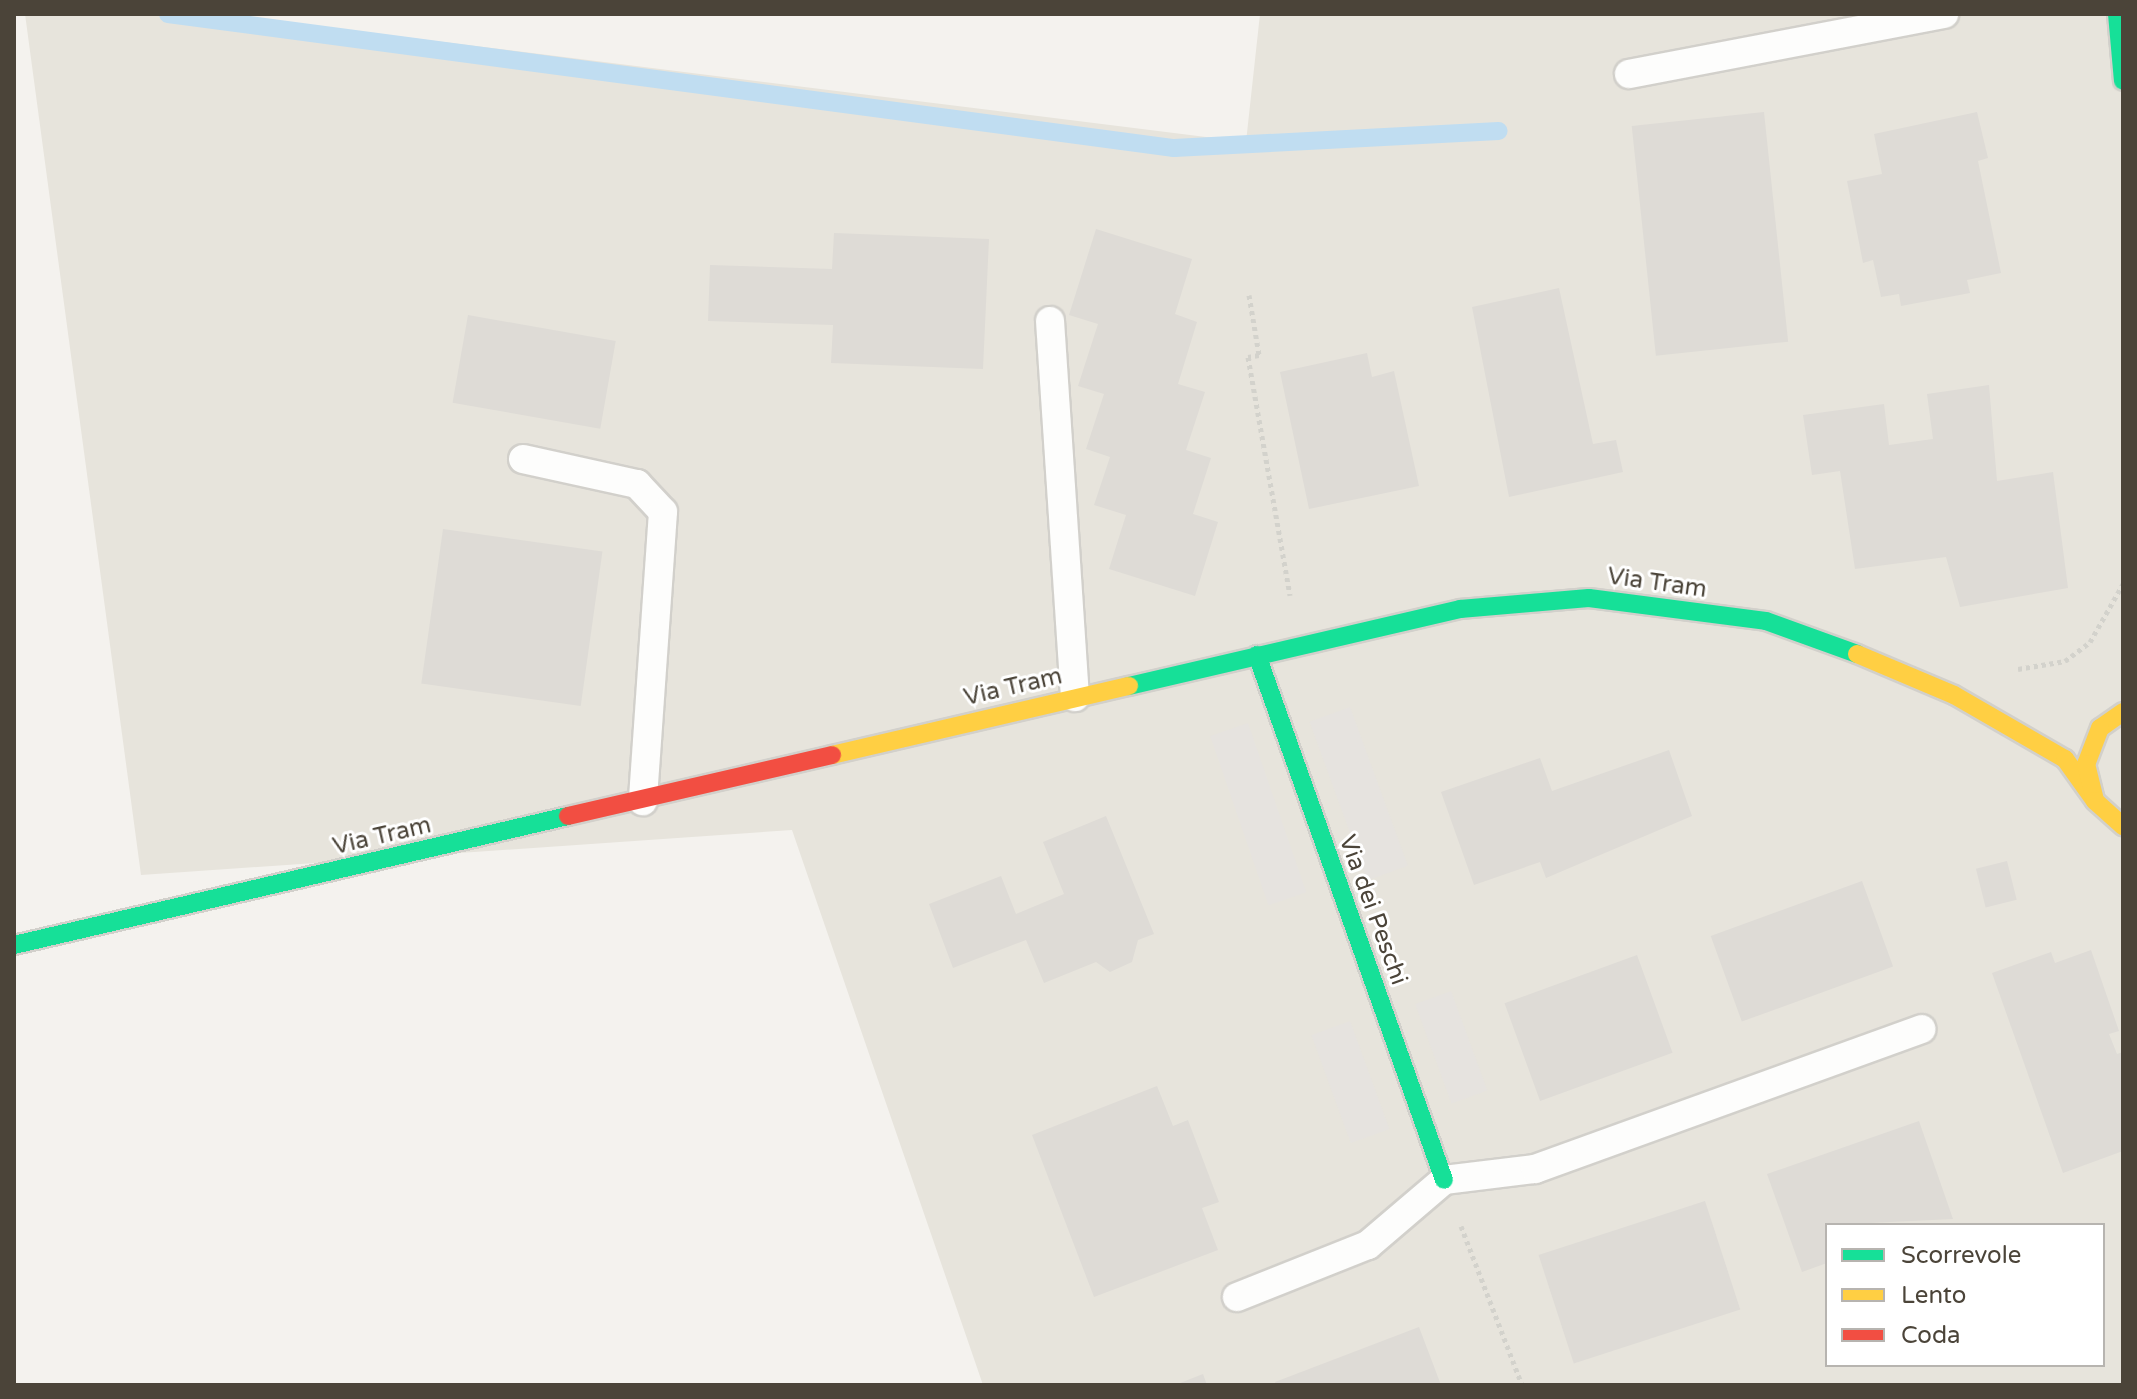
<!DOCTYPE html>
<style>
body{margin:0}
#map{position:relative;width:2137px;height:1399px;overflow:hidden;background:#f4f2ee;font-family:"Varela Round",sans-serif}
div>[style]{position:absolute}
.residential>*{inset:0;background:#e7e4dc}
.parking>*{inset:0;background:#e6e3df;transform-origin:0 0}
.stream>*{height:18px;margin:-9px;padding:0 9px;transform-origin:9px;border-radius:9px;background:#c0ddf1}
.building>*{inset:0;background:#dedbd6;transform-origin:0 0}
.path>*{height:5px;margin-top:-2.5px;transform-origin:0;background:repeating-linear-gradient(90deg,#d3d2cc 0 4px,transparent 0 8px)}
.roads{filter:drop-shadow(2px 0 #d2d0cb) drop-shadow(-2px 0 #d2d0cb) drop-shadow(0 2px #d2d0cb) drop-shadow(0 -2px #d2d0cb)}
.lane>*{height:28px;margin:-14px;padding:0 14px;transform-origin:14px;border-radius:14px;background:#fdfdfc}
.fast>*{height:18px;margin:-9px;padding:0 9px;transform-origin:9px;border-radius:9px;background:#16e098}
.slow>*{height:18px;margin:-9px;padding:0 9px;transform-origin:9px;border-radius:9px;background:#ffcf43}
.jam>*{height:18px;margin:-9px;padding:0 9px;transform-origin:9px;border-radius:9px;background:#f24e42}
span{translate:-50% -50%;white-space:nowrap;text-align:center;line-height:1.15;-webkit-text-stroke:6px #fff;paint-order:stroke}
.street-label{font-size:24px;color:#4b4439}
.frame{position:absolute;inset:0;border:16px solid #4b4439;pointer-events:none}
.legend{position:absolute;left:1825px;top:1223px;width:280px;height:144px;box-sizing:border-box;background:#fff;border:2px solid #b7b4b0;margin:0;padding:10px 14px;list-style:none;font-size:24px;color:#4b4439}
.legend li{display:flex;align-items:center;gap:16px;height:40px}
.legend b{width:40px;border:2px solid #b7b4b0}
</style>
<div id="map">
<div class="residential">
<i style="clip-path:polygon(evenodd,25px 14px,218px 14px,1246px 142px,1260px 14px,2123px 14px,2123px 1385px,983px 1385px,792px 830px,141px 875px,25px 14px,1827px 1225px,2103px 1225px,2103px 1365px,1827px 1365px,1827px 1225px)"></i>
</div>
<div class="parking">
<i style="left:1350px;top:707px;width:169px;height:43px;rotate:70deg"></i>
<i style="left:1248px;top:723px;width:179px;height:40px;rotate:71deg"></i>
<i style="left:1451px;top:991px;width:106px;height:38px;rotate:70deg"></i>
<i style="left:1350px;top:1021px;width:115px;height:41px;rotate:70deg"></i>
</div>
<div class="stream">
<i style="left:168px;top:14px;width:1015px;rotate:7.59deg"></i>
<i style="left:1174px;top:148px;width:325px;rotate:-3deg"></i>
</div>
<div class="building">
<i style="left:1764px;top:112px;width:231px;height:133px;rotate:84deg"></i>
<i style="clip-path:polygon(1977px 112px,1988px 158px,1978px 161px,2001px 273px,1967px 280px,1970px 293px,1901px 306px,1899px 294px,1881px 297px,1873px 260px,1863px 263px,1847px 181px,1882px 174px,1874px 134px)"></i>
<i style="clip-path:polygon(1096px 229px,1192px 259px,1175px 314px,1197px 322px,1178px 384px,1205px 392px,1186px 450px,1211px 458px,1193px 514px,1218px 522px,1195px 596px,1109px 569px,1126px 515px,1094px 505px,1110px 457px,1086px 449px,1104px 394px,1078px 386px,1098px 324px,1069px 315px)"></i>
<i style="clip-path:polygon(834px 233px,989px 239px,983px 369px,831px 363px,833px 325px,708px 321px,710px 265px,832px 269px)"></i>
<i style="clip-path:polygon(1559px 288px,1593px 444px,1616px 440px,1623px 472px,1509px 497px,1472px 307px)"></i>
<i style="left:468px;top:315px;width:150px;height:89px;rotate:10deg"></i>
<i style="clip-path:polygon(1367px 353px,1372px 377px,1394px 371px,1419px 486px,1309px 509px,1280px 372px)"></i>
<i style="clip-path:polygon(1989px 385px,1997px 481px,2053px 472px,2068px 588px,1960px 607px,1946px 557px,1855px 569px,1840px 471px,1812px 475px,1803px 415px,1884px 404px,1889px 445px,1933px 439px,1927px 394px)"></i>
<i style="left:443px;top:529px;width:161px;height:156px;rotate:8deg"></i>
<i style="clip-path:polygon(1669px 750px,1692px 816px,1546px 878px,1540px 862px,1474px 885px,1441px 792px,1540px 758px,1552px 791px)"></i>
<i style="clip-path:polygon(1106px 816px,1154px 934px,1138px 940px,1132px 962px,1110px 972px,1096px 962px,1044px 983px,1026px 940px,953px 968px,929px 904px,1001px 876px,1016px 914px,1064px 894px,1043px 842px)"></i>
<i style="left:2007px;top:861px;width:40px;height:32px;rotate:76deg"></i>
<i style="left:1862px;top:881px;width:91px;height:161px;rotate:70deg"></i>
<i style="clip-path:polygon(2091px 950px,2119px 1031px,2109px 1034px,2117px 1054px,2123px 1052px,2123px 1151px,2063px 1173px,1992px 973px,2051px 952px,2055px 963px)"></i>
<i style="left:1637px;top:955px;width:104px;height:141px;rotate:70deg"></i>
<i style="clip-path:polygon(1157px 1086px,1173px 1126px,1188px 1120px,1219px 1202px,1202px 1208px,1218px 1250px,1094px 1297px,1032px 1135px)"></i>
<i style="clip-path:polygon(1919px 1121px,1953px 1219px,1827px 1225px,1827px 1263px,1802px 1272px,1767px 1174px)"></i>
<i style="left:1705px;top:1201px;width:114px;height:175px;rotate:72deg"></i>
<i style="clip-path:polygon(1419px 1327px,1441px 1385px,1276px 1385px,1275px 1382px)"></i>
<i style="clip-path:polygon(1203px 1374px,1207px 1385px,1175px 1385px)"></i>
</div>
<div class="path">
<i style="left:1249px;top:295px;width:61px;rotate:80.5deg"></i>
<i style="left:1259px;top:355px;width:11px;rotate:170deg"></i>
<i style="left:1248px;top:357px;width:242px;rotate:80deg"></i>
<i style="left:2018px;top:669px;width:48px;rotate:-9.7deg"></i>
<i style="left:2065px;top:661px;width:31px;rotate:-37deg"></i>
<i style="left:2090px;top:642px;width:67px;rotate:-60.4deg"></i>
<i style="left:1461px;top:1226px;width:170px;rotate:69deg"></i>
</div>
<div class="roads">
<div class="lane">
<i style="left:1629px;top:74px;width:321px;rotate:-10.8deg"></i>
<i style="left:1050px;top:321px;width:377px;rotate:86.2deg"></i>
<i style="left:523px;top:459px;width:117px;rotate:12.4deg"></i>
<i style="left:637px;top:484px;width:38px;rotate:47deg"></i>
<i style="left:663px;top:512px;width:290px;rotate:94deg"></i>
<i style="left:1237px;top:1297px;width:141px;rotate:-21.7deg"></i>
<i style="left:1368px;top:1245px;width:100px;rotate:-40.5deg"></i>
<i style="left:1444px;top:1180px;width:92px;rotate:-6.9deg"></i>
<i style="left:1535px;top:1169px;width:411px;rotate:-19.9deg"></i>
</div>
<div class="fast">
<i style="left:2117px;top:14px;width:67px;rotate:84.9deg"></i>
<i style="left:1257px;top:655px;width:557px;rotate:70.39deg"></i>
<i style="left:1129px;top:686px;width:340px;rotate:-13.1deg"></i>
<i style="left:1460px;top:609px;width:129px;rotate:-4.9deg"></i>
<i style="left:1589px;top:598px;width:178px;rotate:7.4deg"></i>
<i style="left:1766px;top:621px;width:97px;rotate:19.9deg"></i>
<i style="left:14px;top:945px;width:569px;rotate:-13.11deg"></i>
</div>
<div class="slow">
<i style="left:1857px;top:654px;width:105px;rotate:22.9deg"></i>
<i style="left:1954px;top:695px;width:128px;rotate:30deg"></i>
<i style="left:2065px;top:759px;width:52px;rotate:54.5deg"></i>
<i style="left:2123px;top:712px;width:28px;rotate:145deg"></i>
<i style="left:2100px;top:728px;width:39px;rotate:111deg"></i>
<i style="left:2086px;top:764px;width:38px;rotate:76deg"></i>
<i style="left:2095px;top:801px;width:38px;rotate:42deg"></i>
<i style="left:832px;top:755px;width:305px;rotate:-13.1deg"></i>
</div>
<div class="jam">
<i style="left:568px;top:816px;width:271px;rotate:-13deg"></i>
</div>
</div>
<div class="street-label">
<span style="left:1657px;top:583px;rotate:8deg">Via Tram</span>
<span style="left:1013px;top:687px;rotate:-13deg">Via Tram</span>
<span style="left:382px;top:836px;rotate:-13deg">Via Tram</span>
<span style="left:1373px;top:910px;rotate:70deg">Via dei Peschi</span>
</div>
<div class="frame"></div>
<ul class="legend">
<li><b style="height:10px;background:#16e098"></b>Scorrevole</li>
<li><b style="height:10px;background:#ffcf43"></b>Lento</li>
<li><b style="height:10px;background:#f24e42"></b>Coda</li>
</ul>
</div>
